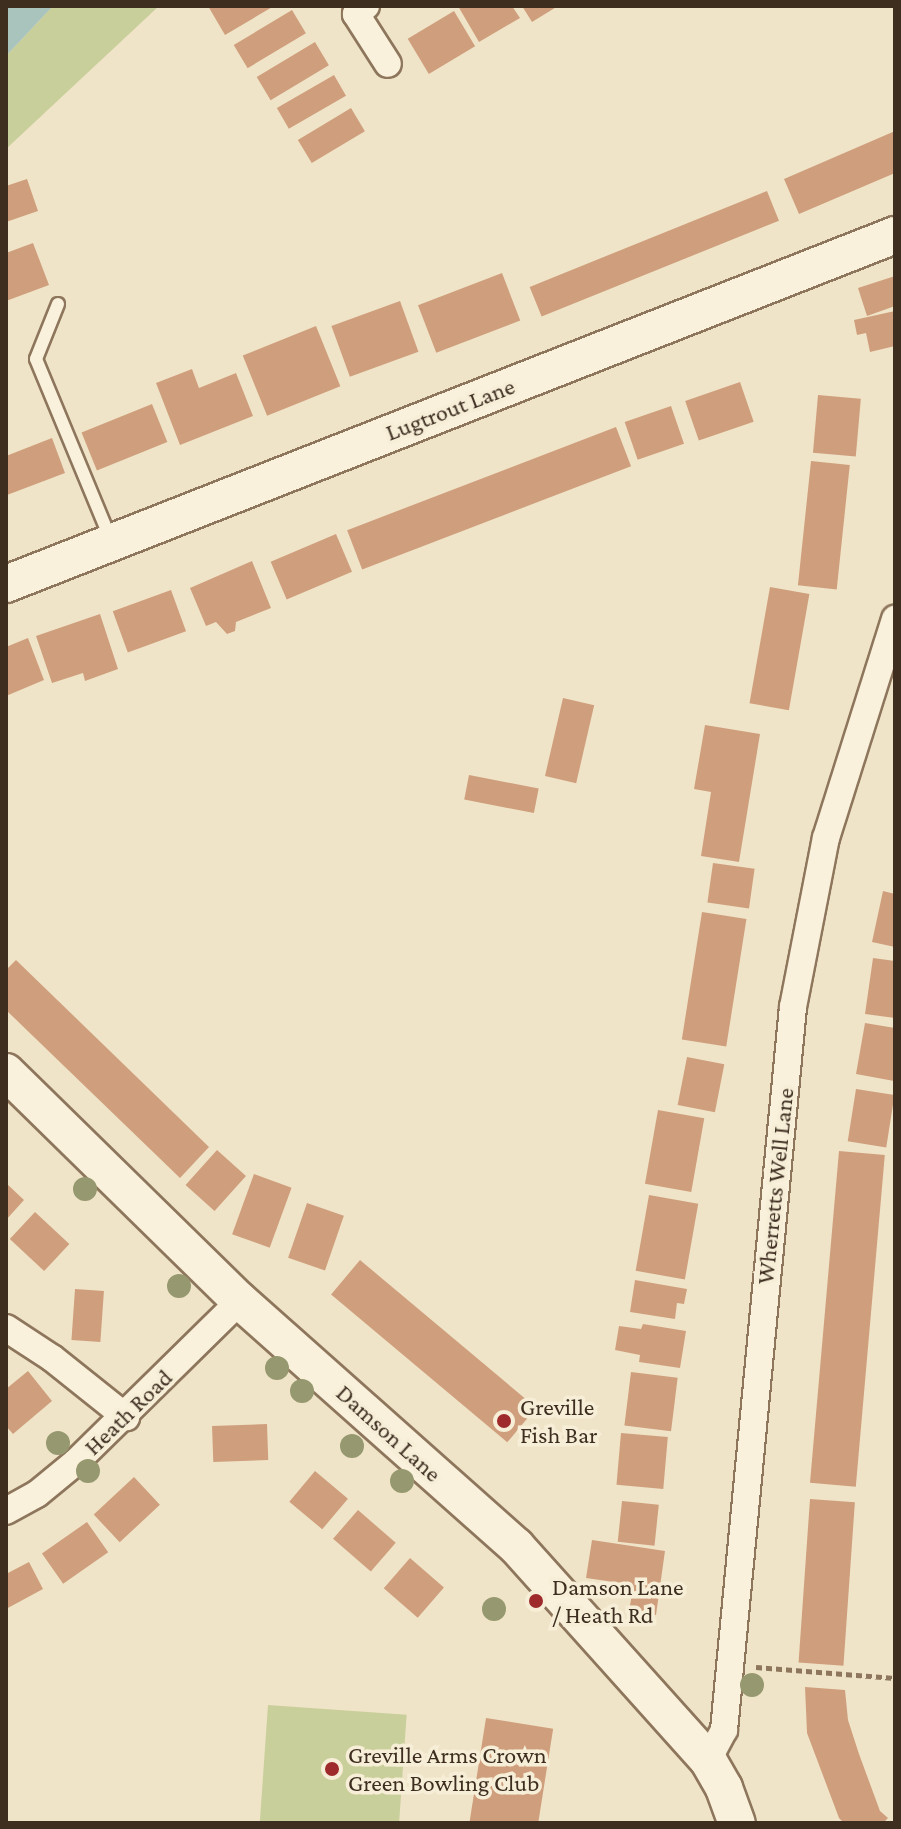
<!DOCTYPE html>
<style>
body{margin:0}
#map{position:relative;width:901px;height:1829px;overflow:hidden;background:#f0e4c8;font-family:"Crimson Pro",serif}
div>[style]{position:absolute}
.green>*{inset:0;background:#c9cf9b;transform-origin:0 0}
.water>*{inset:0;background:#a9c4bc}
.building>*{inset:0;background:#cf9f7d;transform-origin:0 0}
.path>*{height:5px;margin-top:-2.5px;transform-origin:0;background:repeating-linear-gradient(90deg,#8d765c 0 6px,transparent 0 10px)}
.roads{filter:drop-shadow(2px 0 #8d765c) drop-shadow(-2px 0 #8d765c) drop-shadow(0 2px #8d765c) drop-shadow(0 -2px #8d765c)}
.lane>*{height:12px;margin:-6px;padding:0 6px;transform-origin:6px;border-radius:6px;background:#faf1dc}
.street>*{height:26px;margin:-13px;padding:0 13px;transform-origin:13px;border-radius:13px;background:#faf1dc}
.secondary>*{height:36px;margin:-18px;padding:0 18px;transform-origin:18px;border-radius:18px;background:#faf1dc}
.trees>*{width:24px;height:24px;margin:-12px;border-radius:50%;background:#96986f}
.dots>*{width:22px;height:22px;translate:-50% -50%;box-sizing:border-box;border:4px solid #f7eed8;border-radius:50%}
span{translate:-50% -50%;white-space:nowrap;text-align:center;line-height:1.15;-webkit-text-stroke:7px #f7eed8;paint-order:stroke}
.street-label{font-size:24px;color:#3d2e20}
.poi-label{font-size:24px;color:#3d2e20}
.left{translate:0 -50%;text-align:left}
.frame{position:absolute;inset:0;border:8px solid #3d2e20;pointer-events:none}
</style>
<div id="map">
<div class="green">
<i style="clip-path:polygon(53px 6px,159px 6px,6px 149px,6px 56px)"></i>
<i style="left:268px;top:1705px;width:139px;height:119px;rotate:4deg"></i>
</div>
<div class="water">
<i style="clip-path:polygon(6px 6px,53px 6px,6px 56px)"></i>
</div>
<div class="building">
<i style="clip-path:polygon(208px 6px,274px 6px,225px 35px)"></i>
<i style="clip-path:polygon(458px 6px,512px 6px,520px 18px,479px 42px)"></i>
<i style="clip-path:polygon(522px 6px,558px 6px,532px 22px)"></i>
<i style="left:292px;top:10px;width:27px;height:68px;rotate:59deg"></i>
<i style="left:454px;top:11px;width:41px;height:54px;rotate:59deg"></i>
<i style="left:315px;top:42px;width:27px;height:68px;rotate:59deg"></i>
<i style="left:334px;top:75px;width:24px;height:66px;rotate:60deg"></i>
<i style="left:351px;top:108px;width:27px;height:62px;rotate:59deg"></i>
<i style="clip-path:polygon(895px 131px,895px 173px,799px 214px,784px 179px)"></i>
<i style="clip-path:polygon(27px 179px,38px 211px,6px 222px,6px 186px)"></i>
<i style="left:767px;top:191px;width:32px;height:256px;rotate:68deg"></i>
<i style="clip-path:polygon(33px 243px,49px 285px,6px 301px,6px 253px)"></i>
<i style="left:502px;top:273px;width:51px;height:90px;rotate:69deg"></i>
<i style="clip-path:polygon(895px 276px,895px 306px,867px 316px,858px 288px)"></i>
<i style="left:400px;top:301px;width:54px;height:73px;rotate:70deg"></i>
<i style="clip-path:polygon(895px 311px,895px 346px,870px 352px,866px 333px,857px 335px,854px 320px)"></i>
<i style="left:316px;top:326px;width:65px;height:79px;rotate:68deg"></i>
<i style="clip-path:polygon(192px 369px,199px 388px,236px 373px,253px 416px,180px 445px,156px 383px)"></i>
<i style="left:740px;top:382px;width:42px;height:58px;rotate:71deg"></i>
<i style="left:818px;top:395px;width:43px;height:58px;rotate:5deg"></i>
<i style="left:152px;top:404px;width:41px;height:76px;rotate:68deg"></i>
<i style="left:671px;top:406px;width:40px;height:49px;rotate:71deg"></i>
<i style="left:616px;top:427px;width:42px;height:288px;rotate:69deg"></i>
<i style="clip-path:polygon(52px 438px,65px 473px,7px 495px,6px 456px)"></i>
<i style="left:811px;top:461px;width:39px;height:125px;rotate:6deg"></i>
<i style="left:336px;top:534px;width:41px;height:71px;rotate:67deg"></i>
<i style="clip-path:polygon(252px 561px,271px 608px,236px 622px,235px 631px,227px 634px,216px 622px,206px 626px,190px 588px)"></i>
<i style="left:770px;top:587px;width:40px;height:118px;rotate:10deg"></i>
<i style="left:171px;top:590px;width:44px;height:62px;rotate:70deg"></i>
<i style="clip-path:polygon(100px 614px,118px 669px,85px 681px,83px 673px,52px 683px,36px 636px)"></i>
<i style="clip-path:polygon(28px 638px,44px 680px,6px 696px,6px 647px)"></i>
<i style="left:563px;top:698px;width:32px;height:80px;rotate:13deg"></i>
<i style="clip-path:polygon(705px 725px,760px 734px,739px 862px,701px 856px,711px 792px,694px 789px)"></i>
<i style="left:469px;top:775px;width:71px;height:25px;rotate:11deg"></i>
<i style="left:713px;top:863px;width:42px;height:40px;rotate:8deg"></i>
<i style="clip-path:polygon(883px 891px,895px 894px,895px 947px,872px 942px)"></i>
<i style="left:702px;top:912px;width:45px;height:129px;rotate:9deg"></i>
<i style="clip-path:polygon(873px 958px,895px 961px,895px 1018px,865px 1014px)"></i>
<i style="clip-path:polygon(16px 960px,209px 1147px,180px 1178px,6px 1010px,6px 970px)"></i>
<i style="clip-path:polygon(865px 1023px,895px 1028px,894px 1081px,856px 1074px)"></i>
<i style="left:687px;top:1057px;width:38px;height:49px;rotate:11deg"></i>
<i style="left:856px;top:1089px;width:39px;height:53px;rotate:9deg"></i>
<i style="left:658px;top:1110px;width:47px;height:75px;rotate:10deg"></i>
<i style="left:217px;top:1150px;width:39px;height:47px;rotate:42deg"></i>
<i style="left:839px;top:1151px;width:46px;height:333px;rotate:5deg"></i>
<i style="left:254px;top:1174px;width:40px;height:64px;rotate:20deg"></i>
<i style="clip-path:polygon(6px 1183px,24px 1200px,6px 1220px)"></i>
<i style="left:649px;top:1195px;width:50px;height:77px;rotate:10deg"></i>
<i style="left:307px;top:1203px;width:39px;height:58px;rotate:19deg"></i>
<i style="left:35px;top:1212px;width:47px;height:37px;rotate:43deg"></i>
<i style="left:360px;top:1260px;width:230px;height:45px;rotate:40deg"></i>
<i style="clip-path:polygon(635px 1280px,687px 1289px,684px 1304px,677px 1303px,675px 1319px,630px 1312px)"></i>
<i style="left:75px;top:1289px;width:29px;height:51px;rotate:4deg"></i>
<i style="clip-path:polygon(643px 1324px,686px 1331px,680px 1368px,639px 1362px,640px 1355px,615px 1350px,619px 1326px,641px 1329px)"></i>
<i style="clip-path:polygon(28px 1371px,52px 1401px,13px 1434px,6px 1426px,6px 1389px)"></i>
<i style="left:631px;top:1372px;width:47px;height:54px;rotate:7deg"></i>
<i style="left:267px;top:1424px;width:36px;height:55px;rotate:88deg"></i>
<i style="left:621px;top:1433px;width:47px;height:52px;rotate:5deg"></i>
<i style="left:315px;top:1471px;width:43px;height:40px;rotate:40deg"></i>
<i style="left:134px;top:1477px;width:38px;height:55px;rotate:47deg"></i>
<i style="left:810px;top:1499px;width:45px;height:164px;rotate:4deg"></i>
<i style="left:622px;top:1501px;width:37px;height:41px;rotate:6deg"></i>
<i style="left:358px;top:1510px;width:50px;height:38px;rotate:41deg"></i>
<i style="left:87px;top:1522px;width:37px;height:55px;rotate:55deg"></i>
<i style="clip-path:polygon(592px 1540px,665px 1551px,656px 1615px,629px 1611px,632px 1594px,612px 1591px,614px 1582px,586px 1578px)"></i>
<i style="left:410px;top:1558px;width:45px;height:40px;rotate:41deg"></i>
<i style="clip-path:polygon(29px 1562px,43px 1589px,6px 1609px,6px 1574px)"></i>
<i style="clip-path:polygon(805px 1687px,845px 1690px,848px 1720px,859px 1754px,880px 1811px,888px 1818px,883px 1823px,844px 1823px,839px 1818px,807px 1733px)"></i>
<i style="left:486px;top:1718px;width:68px;height:107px;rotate:9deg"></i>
</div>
<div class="path">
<i style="left:756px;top:1667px;width:139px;rotate:4.5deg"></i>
</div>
<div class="roads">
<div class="lane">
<i style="left:58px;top:304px;width:59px;rotate:111.8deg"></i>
<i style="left:36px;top:359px;width:194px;rotate:67.5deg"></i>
</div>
<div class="street">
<i style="left:366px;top:6px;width:13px;rotate:141deg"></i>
<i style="left:356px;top:14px;width:59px;rotate:57.4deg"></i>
<i style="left:6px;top:1328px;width:55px;rotate:33.1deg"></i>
<i style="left:52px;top:1358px;width:95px;rotate:38.6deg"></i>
<i style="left:6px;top:1511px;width:35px;rotate:-29deg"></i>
<i style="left:37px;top:1494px;width:50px;rotate:-39.4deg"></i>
<i style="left:76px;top:1462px;width:230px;rotate:-44.5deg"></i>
<i style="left:708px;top:1760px;width:34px;rotate:-62deg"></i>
<i style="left:724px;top:1730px;width:726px;rotate:-84.55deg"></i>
<i style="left:793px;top:1007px;width:172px;rotate:-79deg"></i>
<i style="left:826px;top:838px;width:230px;rotate:-72.5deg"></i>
</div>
<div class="secondary">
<i style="left:6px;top:584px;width:955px;rotate:-21.43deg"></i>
<i style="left:6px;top:1072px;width:327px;rotate:44.4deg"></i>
<i style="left:240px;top:1301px;width:369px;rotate:41.6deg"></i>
<i style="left:516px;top:1546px;width:288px;rotate:48.1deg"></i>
<i style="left:708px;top:1760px;width:32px;rotate:60deg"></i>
<i style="left:724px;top:1788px;width:37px;rotate:70deg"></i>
</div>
</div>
<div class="trees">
<i style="left:85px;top:1189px"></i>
<i style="left:179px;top:1286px"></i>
<i style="left:277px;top:1368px"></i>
<i style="left:302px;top:1391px"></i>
<i style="left:58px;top:1443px"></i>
<i style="left:352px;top:1446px"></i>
<i style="left:88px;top:1471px"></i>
<i style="left:402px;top:1481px"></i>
<i style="left:494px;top:1609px"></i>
<i style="left:752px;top:1685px"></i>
</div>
<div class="dots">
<i style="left:504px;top:1421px;background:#9e2a2b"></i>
<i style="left:536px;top:1601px;background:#9e2a2b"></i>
<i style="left:332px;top:1769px;background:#9e2a2b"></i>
</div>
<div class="street-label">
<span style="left:450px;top:409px;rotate:-21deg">Lugtrout Lane</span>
<span style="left:775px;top:1186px;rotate:-84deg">Wherretts Well Lane</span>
<span style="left:128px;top:1412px;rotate:-44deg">Heath Road</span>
<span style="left:389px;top:1433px;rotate:42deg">Damson Lane</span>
</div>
<div class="poi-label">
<span class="left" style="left:520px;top:1421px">Greville<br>Fish Bar</span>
<span class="left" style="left:552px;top:1601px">Damson Lane<br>/ Heath Rd</span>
<span class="left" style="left:348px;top:1769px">Greville Arms Crown<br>Green Bowling Club</span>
</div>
<div class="frame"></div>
</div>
